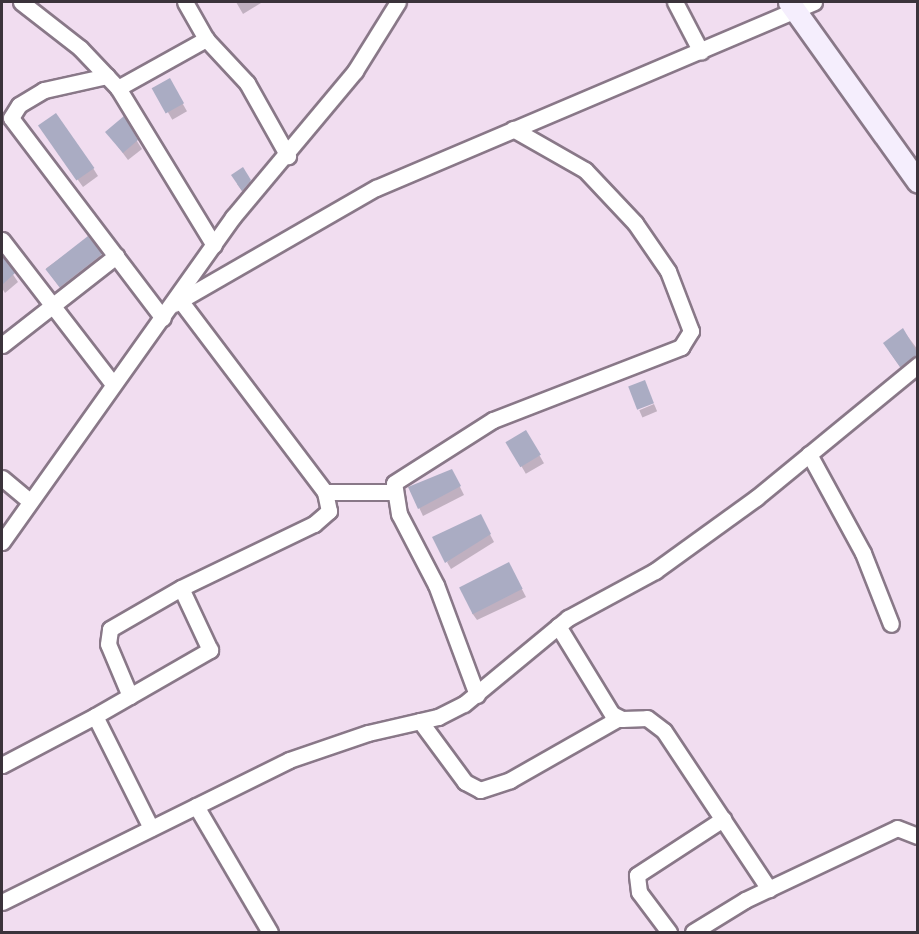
<!DOCTYPE html>
<style>
body{margin:0}
#map{position:relative;width:919px;height:934px;overflow:hidden;background:#f1ddf0;font-family:"Space Grotesk",sans-serif}
div>[style]{position:absolute}
.shadow>*{inset:0;background:#0003;transform-origin:0 0}
.building>*{inset:0;background:#aaacc3;transform-origin:0 0}
.roads{filter:drop-shadow(2px 0 #897888) drop-shadow(-2px 0 #897888) drop-shadow(0 2px #897888) drop-shadow(0 -2px #897888)}
.street>*{height:15px;margin:-7.5px;padding:0 7.5px;transform-origin:7.5px;border-radius:7.5px;background:#fff}
.secondary>*{height:21px;margin:-10.5px;padding:0 10.5px;transform-origin:10.5px;border-radius:10.5px;background:#f5eefd}
span{translate:-50% -50%;white-space:nowrap;text-align:center;line-height:1.15;-webkit-text-stroke:5px #fff;paint-order:stroke}
.frame{position:absolute;inset:0;border:3px solid #3b333b;pointer-events:none}
</style>
<div id="map">
<div class="shadow">
<i style="clip-path:polygon(236px 2px,261px 2px,261px 3px,243px 14px)"></i>
<i style="left:169px;top:80px;width:36px;height:17px;rotate:60deg"></i>
<i style="clip-path:polygon(123px 119px,142px 149px,128px 160px,107px 132px)"></i>
<i style="clip-path:polygon(45px 134px,93px 168px,98px 176px,83px 187px)"></i>
<i style="clip-path:polygon(250px 181px,255px 189px,247px 198px,237px 184px)"></i>
<i style="left:88px;top:238px;width:31px;height:52px;rotate:54deg"></i>
<i style="clip-path:polygon(2px 258px,18px 282px,5px 293px,2px 288px)"></i>
<i style="clip-path:polygon(903px 330px,918px 350px,918px 365px,905px 374px,889px 351px)"></i>
<i style="left:654px;top:404px;width:8px;height:16px;rotate:67deg"></i>
<i style="left:526px;top:432px;width:36px;height:21px;rotate:60deg"></i>
<i style="clip-path:polygon(456px 479px,464px 495px,423px 516px,410px 488px)"></i>
<i style="clip-path:polygon(484px 523px,494px 542px,451px 569px,447px 562px)"></i>
<i style="clip-path:polygon(509px 564px,526px 597px,477px 620px,472px 613px)"></i>
</div>
<div class="building">
<i style="left:170px;top:78px;width:29px;height:21px;rotate:61deg"></i>
<i style="left:56px;top:113px;width:67px;height:22px;rotate:55deg"></i>
<i style="clip-path:polygon(124px 116px,138px 140px,123px 153px,105px 132px)"></i>
<i style="clip-path:polygon(243px 167px,251px 180px,242px 191px,231px 175px)"></i>
<i style="left:88px;top:236px;width:23px;height:54px;rotate:52deg"></i>
<i style="clip-path:polygon(2px 255px,15px 273px,2px 285px)"></i>
<i style="clip-path:polygon(903px 328px,918px 354px,900px 367px,883px 343px)"></i>
<i style="left:645px;top:380px;width:25px;height:18px;rotate:69deg"></i>
<i style="left:526px;top:430px;width:29px;height:24px;rotate:59deg"></i>
<i style="clip-path:polygon(452px 469px,461px 486px,418px 509px,408px 487px)"></i>
<i style="clip-path:polygon(481px 514px,491px 534px,445px 563px,432px 537px)"></i>
<i style="left:509px;top:562px;width:30px;height:56px;rotate:63deg"></i>
</div>
<div class="roads">
<div class="street">
<i style="left:21px;top:2px;width:75px;rotate:37.9deg"></i>
<i style="left:80px;top:48px;width:55px;rotate:46.5deg"></i>
<i style="left:118px;top:88px;width:184px;rotate:58.6deg"></i>
<i style="left:185px;top:2px;width:43px;rotate:60.4deg"></i>
<i style="left:206px;top:39px;width:60px;rotate:47deg"></i>
<i style="left:247px;top:83px;width:84px;rotate:60.7deg"></i>
<i style="left:675px;top:2px;width:56px;rotate:62.5deg"></i>
<i style="left:107px;top:76px;width:65px;rotate:167.5deg"></i>
<i style="left:44px;top:90px;width:29px;rotate:149deg"></i>
<i style="left:19px;top:105px;width:15px;rotate:122deg"></i>
<i style="left:11px;top:118px;width:251px;rotate:52.8deg"></i>
<i style="left:118px;top:88px;width:101px;rotate:-29.1deg"></i>
<i style="left:2px;top:240px;width:182px;rotate:52.4deg"></i>
<i style="left:174px;top:304px;width:233px;rotate:-29.9deg"></i>
<i style="left:376px;top:188px;width:476px;rotate:-23deg"></i>
<i style="left:2px;top:345px;width:145px;rotate:-38deg"></i>
<i style="left:809px;top:454px;width:113px;rotate:61.4deg"></i>
<i style="left:863px;top:553px;width:76px;rotate:68.5deg"></i>
<i style="left:2px;top:478px;width:34px;rotate:40deg"></i>
<i style="left:325px;top:492px;width:66px"></i>
<i style="left:2px;top:542px;width:399px;rotate:-54.6deg"></i>
<i style="left:233px;top:217px;width:190px;rotate:-50.1deg"></i>
<i style="left:355px;top:71px;width:81px;rotate:-58.1deg"></i>
<i style="left:558px;top:626px;width:103px;rotate:58.5deg"></i>
<i style="left:612px;top:714px;width:11px;rotate:27deg"></i>
<i style="left:622px;top:719px;width:25px;rotate:-2deg"></i>
<i style="left:647px;top:718px;width:21px;rotate:37deg"></i>
<i style="left:664px;top:731px;width:190px;rotate:56.4deg"></i>
<i style="left:477px;top:695px;width:117px;rotate:-110.4deg"></i>
<i style="left:436px;top:585px;width:80px;rotate:-117.5deg"></i>
<i style="left:399px;top:514px;width:31px;rotate:-99deg"></i>
<i style="left:394px;top:483px;width:117px;rotate:-32.5deg"></i>
<i style="left:493px;top:420px;width:202px;rotate:-21.2deg"></i>
<i style="left:681px;top:347px;width:19px;rotate:-58deg"></i>
<i style="left:691px;top:331px;width:64px;rotate:-111deg"></i>
<i style="left:668px;top:271px;width:58px;rotate:-124.5deg"></i>
<i style="left:635px;top:223px;width:73px;rotate:-133.3deg"></i>
<i style="left:585px;top:170px;width:83px;rotate:-150.3deg"></i>
<i style="left:130px;top:696px;width:56px;rotate:-112.9deg"></i>
<i style="left:108px;top:644px;width:15px;rotate:-82deg"></i>
<i style="left:110px;top:629px;width:82px;rotate:-30deg"></i>
<i style="left:420px;top:721px;width:76px;rotate:53.6deg"></i>
<i style="left:465px;top:782px;width:17px;rotate:28deg"></i>
<i style="left:480px;top:790px;width:32px;rotate:-18deg"></i>
<i style="left:510px;top:780px;width:125px;rotate:-29.6deg"></i>
<i style="left:2px;top:765px;width:105px;rotate:-27.8deg"></i>
<i style="left:196px;top:806px;width:146px;rotate:59.6deg"></i>
<i style="left:151px;top:828px;width:125px;rotate:-116.6deg"></i>
<i style="left:95px;top:716px;width:133px;rotate:-29.9deg"></i>
<i style="left:210px;top:650px;width:68px;rotate:-115.1deg"></i>
<i style="left:181px;top:588px;width:148px;rotate:-25.7deg"></i>
<i style="left:314px;top:524px;width:20px;rotate:-41deg"></i>
<i style="left:329px;top:511px;width:19px;rotate:-102deg"></i>
<i style="left:325px;top:492px;width:241px;rotate:-127.1deg"></i>
<i style="left:2px;top:902px;width:320px;rotate:-26.3deg"></i>
<i style="left:289px;top:760px;width:83px;rotate:-18.9deg"></i>
<i style="left:368px;top:733px;width:72px;rotate:-12.9deg"></i>
<i style="left:438px;top:717px;width:29px;rotate:-27deg"></i>
<i style="left:464px;top:704px;width:135px;rotate:-39.6deg"></i>
<i style="left:568px;top:618px;width:99px;rotate:-28.4deg"></i>
<i style="left:655px;top:571px;width:125px;rotate:-35.9deg"></i>
<i style="left:756px;top:498px;width:210px;rotate:-39.4deg"></i>
<i style="left:669px;top:932px;width:50px;rotate:-126.9deg"></i>
<i style="left:639px;top:892px;width:17px;rotate:-97deg"></i>
<i style="left:637px;top:875px;width:103px;rotate:-33.1deg"></i>
<i style="left:693px;top:932px;width:61px;rotate:-31.6deg"></i>
<i style="left:745px;top:900px;width:168px;rotate:-25.3deg"></i>
<i style="left:897px;top:828px;width:22px;rotate:21deg"></i>
</div>
<div class="secondary">
<i style="left:789px;top:2px;width:221px;rotate:54.4deg"></i>
</div>
</div>
<div class="frame"></div>
</div>
